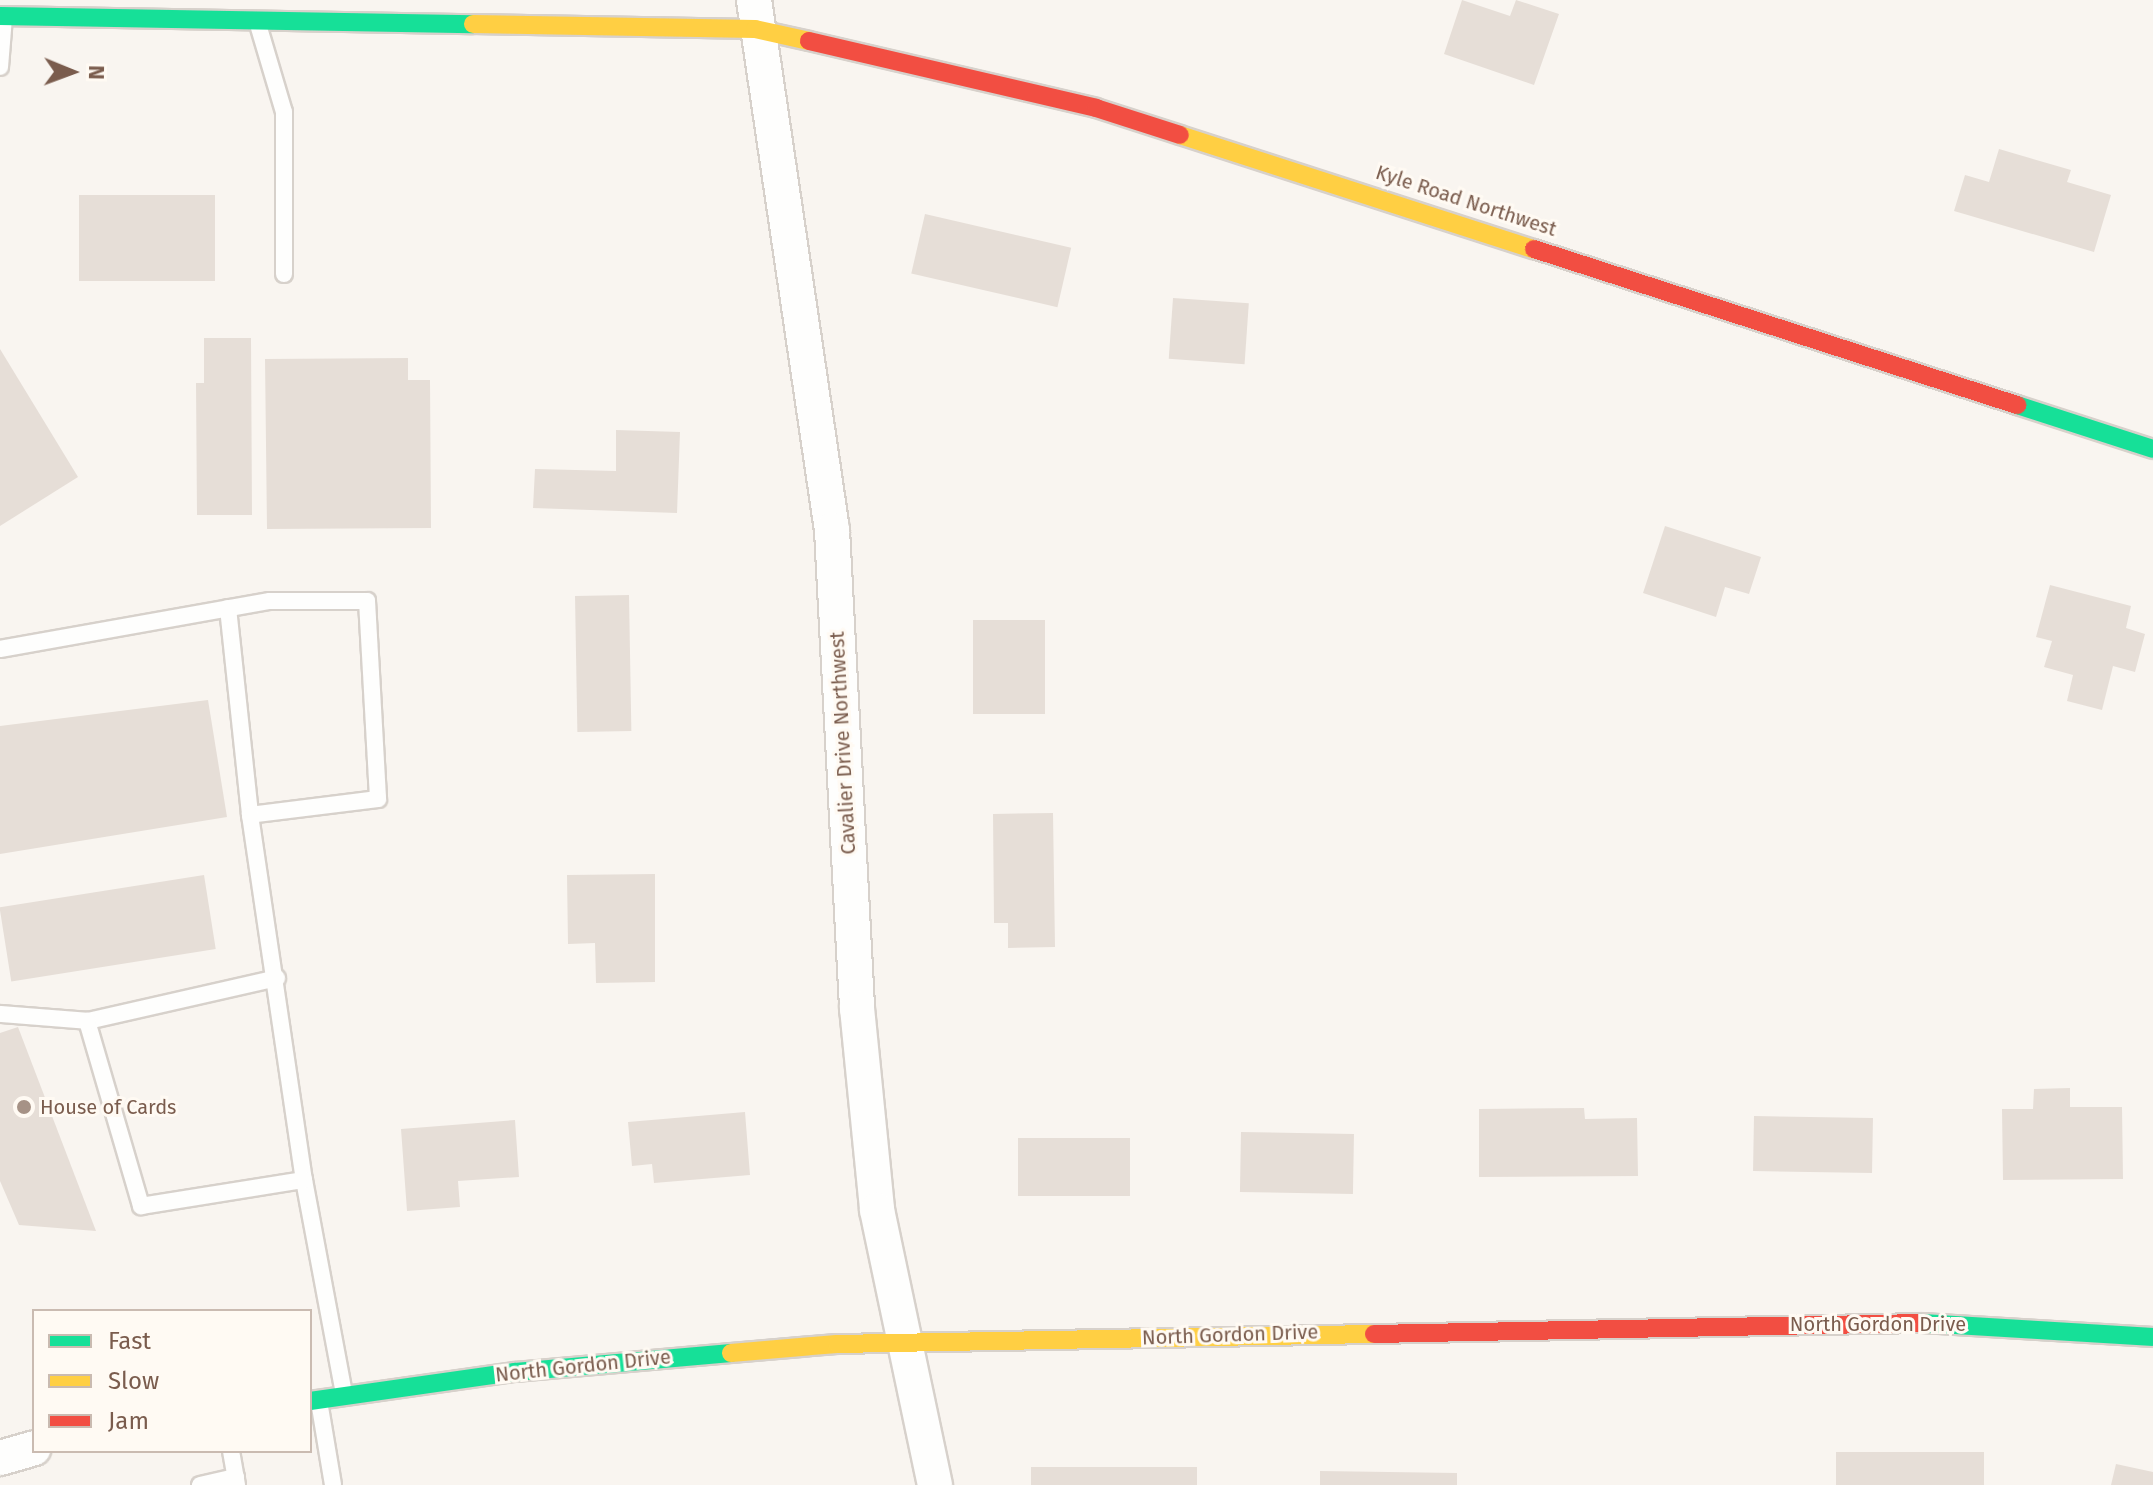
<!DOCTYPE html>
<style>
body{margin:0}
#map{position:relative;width:2153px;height:1485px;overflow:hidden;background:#f9f5f0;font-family:"Fira Sans",sans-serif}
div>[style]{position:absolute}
.building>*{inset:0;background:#e6ded7;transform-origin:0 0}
.roads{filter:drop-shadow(2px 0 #d7d1cb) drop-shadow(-2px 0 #d7d1cb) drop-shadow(0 2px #d7d1cb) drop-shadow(0 -2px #d7d1cb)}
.lane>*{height:16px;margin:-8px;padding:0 8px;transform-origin:8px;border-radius:8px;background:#fefefd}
.street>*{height:34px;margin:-17px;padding:0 17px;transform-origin:17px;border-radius:17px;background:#fefefd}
.fast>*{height:18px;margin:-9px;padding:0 9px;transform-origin:9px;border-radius:9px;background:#16e098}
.slow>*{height:18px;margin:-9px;padding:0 9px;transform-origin:9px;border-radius:9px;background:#ffcf43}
.jam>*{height:18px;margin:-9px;padding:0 9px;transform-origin:9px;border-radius:9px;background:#f24e42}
.dots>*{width:22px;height:22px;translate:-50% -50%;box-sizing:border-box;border:4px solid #fffaf3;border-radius:50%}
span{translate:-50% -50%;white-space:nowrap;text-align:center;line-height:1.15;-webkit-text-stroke:6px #fffaf3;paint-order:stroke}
.street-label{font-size:20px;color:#7a5c4d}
.poi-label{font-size:20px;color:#7a5c4d}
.left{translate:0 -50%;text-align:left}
.legend{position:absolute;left:32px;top:1309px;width:280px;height:144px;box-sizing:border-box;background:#fffaf3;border:2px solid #cabbb1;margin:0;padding:10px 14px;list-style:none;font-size:24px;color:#7a5c4d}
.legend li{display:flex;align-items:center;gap:16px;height:40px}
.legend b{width:40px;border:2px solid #cabbb1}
.north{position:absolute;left:32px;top:32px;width:80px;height:80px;-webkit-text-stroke:6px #fffaf3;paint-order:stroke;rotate:91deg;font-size:22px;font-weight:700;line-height:32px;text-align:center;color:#7a5c4d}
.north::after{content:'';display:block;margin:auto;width:28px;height:36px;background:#7a5c4d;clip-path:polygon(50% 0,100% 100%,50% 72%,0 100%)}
</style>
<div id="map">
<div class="building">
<i style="clip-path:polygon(1462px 0,1510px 16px,1516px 0,1559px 14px,1534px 85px,1444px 54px)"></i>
<i style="clip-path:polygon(1999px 149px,2071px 170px,2067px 182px,2111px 195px,2094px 252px,1954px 211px,1965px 175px,1989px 182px)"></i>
<i style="left:79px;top:195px;width:136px;height:86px"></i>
<i style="left:925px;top:214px;width:150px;height:61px;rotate:13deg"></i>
<i style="left:1173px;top:298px;width:76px;height:61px;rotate:4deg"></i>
<i style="clip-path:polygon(204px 338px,251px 338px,252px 515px,197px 515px,196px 383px,204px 383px)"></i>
<i style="clip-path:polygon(0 349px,78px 477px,0 526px)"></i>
<i style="clip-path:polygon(408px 358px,408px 380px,430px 380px,431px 528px,267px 529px,265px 359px)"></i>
<i style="clip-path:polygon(616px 430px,680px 432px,677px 513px,533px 508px,535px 469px,616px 471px)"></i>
<i style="clip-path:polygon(1665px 526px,1761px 557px,1749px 594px,1725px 587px,1716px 617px,1643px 593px)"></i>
<i style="clip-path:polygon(2050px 585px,2131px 606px,2126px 628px,2145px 634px,2135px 672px,2113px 666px,2102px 710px,2067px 701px,2073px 675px,2044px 667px,2052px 641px,2036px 637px)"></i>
<i style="left:629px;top:595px;width:136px;height:54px;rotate:89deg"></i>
<i style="left:973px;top:620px;width:72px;height:94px"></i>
<i style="clip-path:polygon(208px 700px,227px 817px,0 854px,0 726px)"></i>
<i style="clip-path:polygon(1053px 813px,1055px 947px,1008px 948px,1008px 923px,994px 923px,993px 814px)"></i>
<i style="clip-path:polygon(655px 874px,655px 982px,596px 983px,595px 943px,568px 944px,567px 875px)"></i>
<i style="left:204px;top:875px;width:75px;height:207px;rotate:81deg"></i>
<i style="clip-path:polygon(18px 1027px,96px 1231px,19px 1225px,0 1181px,0 1033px)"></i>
<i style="clip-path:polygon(2070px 1088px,2070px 1107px,2122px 1107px,2123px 1179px,2003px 1180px,2002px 1109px,2033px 1109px,2034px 1089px)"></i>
<i style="clip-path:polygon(1584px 1108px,1585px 1119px,1637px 1118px,1638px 1176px,1479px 1177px,1479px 1109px)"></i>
<i style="clip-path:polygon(745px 1112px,750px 1175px,654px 1183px,652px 1164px,632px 1166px,628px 1122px)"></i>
<i style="left:1754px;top:1116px;width:119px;height:55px;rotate:1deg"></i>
<i style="clip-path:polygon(515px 1120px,519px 1177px,458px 1181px,460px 1207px,407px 1211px,401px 1129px)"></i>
<i style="left:1241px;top:1132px;width:113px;height:60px;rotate:1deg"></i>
<i style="left:1018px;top:1138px;width:112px;height:58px"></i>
<i style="left:1984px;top:1452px;width:33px;height:148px;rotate:90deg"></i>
<i style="clip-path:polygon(2116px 1464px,2153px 1472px,2153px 1485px,2111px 1485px)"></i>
<i style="left:1031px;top:1467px;width:166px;height:18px"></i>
<i style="clip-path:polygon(1320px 1471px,1457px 1473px,1457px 1485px,1320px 1485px)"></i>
</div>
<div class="roads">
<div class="lane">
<i style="left:257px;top:21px;width:95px;rotate:73.5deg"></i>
<i style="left:284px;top:112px;width:162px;rotate:90deg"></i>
<i style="left:0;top:67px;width:50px;rotate:-85.4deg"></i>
<i style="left:228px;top:608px;width:208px;rotate:83.9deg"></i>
<i style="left:0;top:649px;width:274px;rotate:-10.1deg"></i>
<i style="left:270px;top:601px;width:97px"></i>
<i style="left:367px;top:601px;width:198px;rotate:86.8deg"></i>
<i style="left:378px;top:799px;width:129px;rotate:172.9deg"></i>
<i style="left:250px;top:815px;width:369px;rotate:81.6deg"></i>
<i style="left:304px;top:1180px;width:218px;rotate:79.4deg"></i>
<i style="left:277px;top:978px;width:195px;rotate:167.2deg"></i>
<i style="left:87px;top:1021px;width:193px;rotate:73.7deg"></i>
<i style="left:141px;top:1206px;width:165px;rotate:-9.1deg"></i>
<i style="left:0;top:1014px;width:88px;rotate:4.5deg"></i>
<i style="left:319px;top:1401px;width:85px;rotate:80.5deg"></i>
<i style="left:231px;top:1451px;width:35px;rotate:80deg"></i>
<i style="left:200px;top:1485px;width:37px;rotate:-13deg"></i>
</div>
<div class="street">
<i style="left:754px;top:0;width:536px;rotate:81.63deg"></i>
<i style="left:832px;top:530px;width:479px;rotate:87deg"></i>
<i style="left:857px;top:1008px;width:203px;rotate:84.3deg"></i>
<i style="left:877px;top:1210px;width:281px;rotate:78.1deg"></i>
<i style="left:0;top:1458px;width:35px;rotate:-16deg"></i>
</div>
<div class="fast">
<i style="left:0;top:16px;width:473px;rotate:1deg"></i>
<i style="left:2017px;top:405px;width:143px;rotate:17.9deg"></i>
<i style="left:1923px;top:1323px;width:230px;rotate:3.5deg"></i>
<i style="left:310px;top:1401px;width:207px;rotate:-8.1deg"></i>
<i style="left:515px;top:1372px;width:217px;rotate:-5deg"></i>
</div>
<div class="slow">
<i style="left:473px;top:24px;width:282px;rotate:1deg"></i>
<i style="left:755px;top:29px;width:55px;rotate:12.5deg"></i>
<i style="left:1180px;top:135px;width:372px;rotate:17.9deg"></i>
<i style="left:731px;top:1353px;width:106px;rotate:-4.9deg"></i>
<i style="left:837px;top:1344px;width:537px;rotate:-1.07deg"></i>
</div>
<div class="jam">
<i style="left:809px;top:41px;width:295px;rotate:13.1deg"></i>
<i style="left:1096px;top:108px;width:88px;rotate:17.8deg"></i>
<i style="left:1534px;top:249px;width:508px;rotate:17.9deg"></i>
<i style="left:1374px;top:1334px;width:549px;rotate:-1.15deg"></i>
</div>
</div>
<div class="dots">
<i style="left:24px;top:1107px;background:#a69286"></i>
</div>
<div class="street-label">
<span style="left:1466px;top:201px;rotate:18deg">Kyle Road Northwest</span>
<span style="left:843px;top:743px;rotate:-93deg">Cavalier Drive Northwest</span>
<span style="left:1878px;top:1324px">North Gordon Drive</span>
<span style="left:1230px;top:1335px;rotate:-2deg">North Gordon Drive</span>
<span style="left:583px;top:1366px;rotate:-6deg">North Gordon Drive</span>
</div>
<div class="poi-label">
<span class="left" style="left:40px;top:1107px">House of Cards</span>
</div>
<ul class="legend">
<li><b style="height:10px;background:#16e098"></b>Fast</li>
<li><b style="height:10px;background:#ffcf43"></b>Slow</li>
<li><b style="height:10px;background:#f24e42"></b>Jam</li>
</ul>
<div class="north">N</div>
</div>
